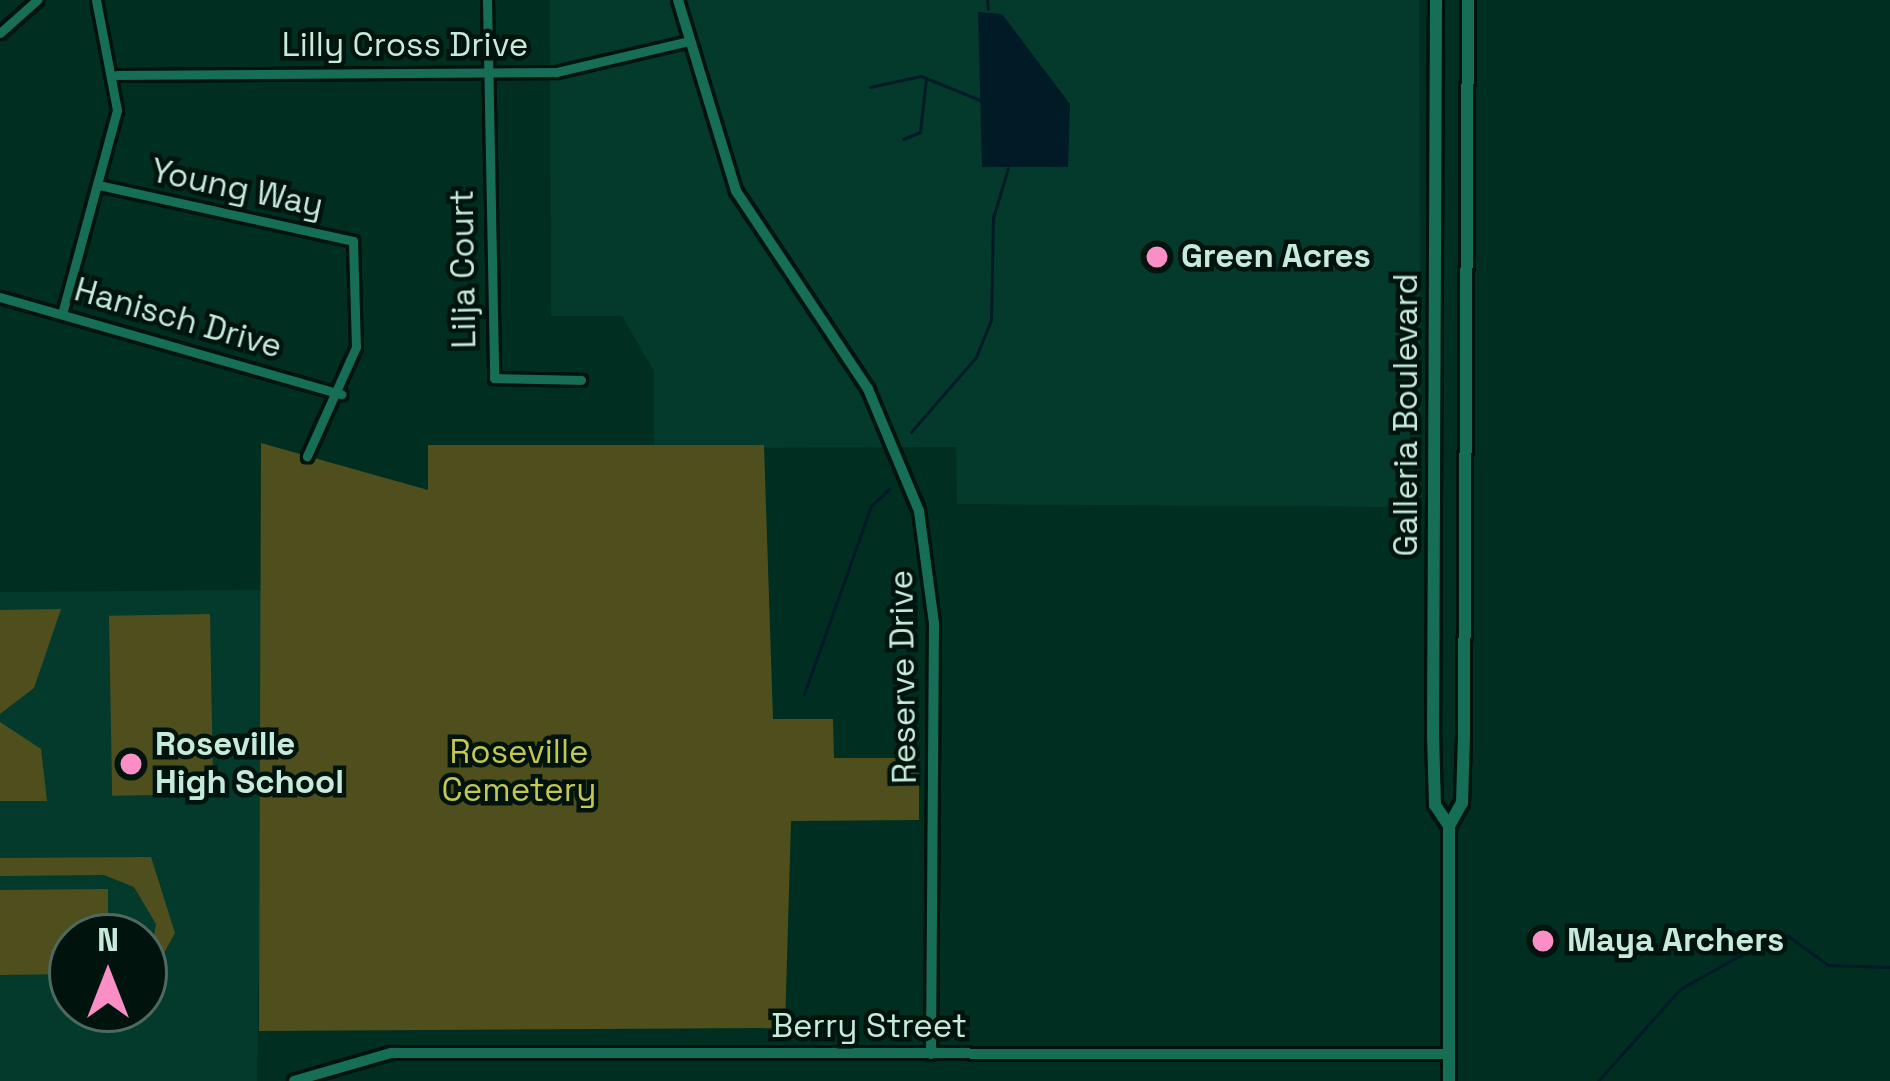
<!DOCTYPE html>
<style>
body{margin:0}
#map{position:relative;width:1890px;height:1081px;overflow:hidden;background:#002e21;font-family:"Space Grotesk",sans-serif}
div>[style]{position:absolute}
.built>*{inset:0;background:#043a2c}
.green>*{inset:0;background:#4f4f1e;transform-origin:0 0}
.water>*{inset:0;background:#001a26}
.stream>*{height:3px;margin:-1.5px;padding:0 1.5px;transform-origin:1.5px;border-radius:1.5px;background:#001a26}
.roads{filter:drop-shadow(3px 0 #00130c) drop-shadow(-3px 0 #00130c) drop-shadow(0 3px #00130c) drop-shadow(0 -3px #00130c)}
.minor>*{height:9px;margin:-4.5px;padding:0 4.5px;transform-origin:4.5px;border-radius:4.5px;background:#176e56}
.tertiary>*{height:10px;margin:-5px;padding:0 5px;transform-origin:5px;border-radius:5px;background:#176e56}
.secondary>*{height:12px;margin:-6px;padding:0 6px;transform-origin:6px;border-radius:6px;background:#176e56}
.dots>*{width:33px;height:33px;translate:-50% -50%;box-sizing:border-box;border:6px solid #00130c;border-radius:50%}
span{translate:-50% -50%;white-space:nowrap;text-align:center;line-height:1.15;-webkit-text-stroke:9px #00130c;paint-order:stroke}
.street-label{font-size:33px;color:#c6ebdc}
.poi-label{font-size:33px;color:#c6ebdc;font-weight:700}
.left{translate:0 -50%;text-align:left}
.park-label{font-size:33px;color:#c6c653}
.north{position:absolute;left:48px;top:913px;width:120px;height:120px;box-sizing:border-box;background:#00130c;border:3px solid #4f695f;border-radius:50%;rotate:0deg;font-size:33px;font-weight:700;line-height:48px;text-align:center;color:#c6ebdc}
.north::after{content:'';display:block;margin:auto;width:42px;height:54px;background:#fb8fc5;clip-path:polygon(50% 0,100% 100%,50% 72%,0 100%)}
</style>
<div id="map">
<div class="built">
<i style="clip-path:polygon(550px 0,1419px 0,1421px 507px,957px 504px,956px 447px,654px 448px,654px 371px,622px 316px,551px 316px)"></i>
<i style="clip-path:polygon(evenodd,265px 590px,257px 1081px,0 1081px,0 592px,265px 590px,72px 937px,144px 937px,144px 1009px,72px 1009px,72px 937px)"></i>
</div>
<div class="green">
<i style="clip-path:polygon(261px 443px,428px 490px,428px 445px,764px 445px,773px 719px,833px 719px,834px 758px,919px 758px,919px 820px,791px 821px,785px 1028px,259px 1031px)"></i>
<i style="clip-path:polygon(61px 609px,34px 688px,0 714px,0 610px)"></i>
<i style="left:210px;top:614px;width:180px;height:101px;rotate:89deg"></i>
<i style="clip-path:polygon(0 722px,41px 749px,47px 801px,0 801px)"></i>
<i style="clip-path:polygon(151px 857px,175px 933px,144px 990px,156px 924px,134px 887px,104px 875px,0 876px,0 858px)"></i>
<i style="clip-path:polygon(108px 889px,108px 937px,72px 937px,72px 974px,0 975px,0 890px)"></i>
</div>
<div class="water">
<i style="clip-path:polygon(978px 12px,1002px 14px,1070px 104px,1068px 167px,982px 167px)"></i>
</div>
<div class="stream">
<i style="left:987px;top:0;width:9px;rotate:84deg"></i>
<i style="left:870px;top:87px;width:52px;rotate:-12.2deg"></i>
<i style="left:921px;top:76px;width:64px;rotate:22.1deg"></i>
<i style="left:903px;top:139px;width:18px;rotate:-22deg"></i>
<i style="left:920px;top:132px;width:54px;rotate:-83.7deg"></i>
<i style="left:911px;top:432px;width:99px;rotate:-49.1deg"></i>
<i style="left:976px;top:357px;width:40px;rotate:-68deg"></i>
<i style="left:991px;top:320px;width:102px;rotate:-88.9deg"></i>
<i style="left:993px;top:218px;width:52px;rotate:-73.3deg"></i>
<i style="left:804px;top:694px;width:200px;rotate:-70.4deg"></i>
<i style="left:871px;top:506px;width:25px;rotate:-43deg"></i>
<i style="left:1598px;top:1081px;width:123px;rotate:-48.3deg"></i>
<i style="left:1680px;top:989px;width:98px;rotate:-29.2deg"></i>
<i style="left:1766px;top:941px;width:23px;rotate:-13deg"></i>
<i style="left:1788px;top:936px;width:49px;rotate:35.9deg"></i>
<i style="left:1828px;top:965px;width:62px;rotate:1.8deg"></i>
</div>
<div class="roads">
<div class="minor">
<i style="left:487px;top:0;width:378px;rotate:88.9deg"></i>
<i style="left:494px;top:378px;width:87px;rotate:1.3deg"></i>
<i style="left:0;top:33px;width:50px;rotate:-41.7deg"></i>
<i style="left:117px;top:75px;width:439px;rotate:-0.4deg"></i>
<i style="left:556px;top:72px;width:137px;rotate:-13.1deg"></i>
<i style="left:99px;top:185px;width:260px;rotate:12.4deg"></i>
<i style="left:353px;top:241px;width:106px;rotate:88.4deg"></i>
<i style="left:356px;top:347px;width:120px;rotate:114.2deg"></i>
<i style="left:0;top:297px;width:355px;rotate:15.9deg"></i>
<i style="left:62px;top:314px;width:211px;rotate:-74.9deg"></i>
<i style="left:117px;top:110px;width:112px;rotate:-100.8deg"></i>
</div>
<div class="tertiary">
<i style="left:678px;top:0;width:200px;rotate:73.1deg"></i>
<i style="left:736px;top:191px;width:238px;rotate:56.3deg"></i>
<i style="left:868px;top:389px;width:132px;rotate:67.3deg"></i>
<i style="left:919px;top:511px;width:114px;rotate:82.4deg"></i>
<i style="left:934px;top:624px;width:430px;rotate:90.4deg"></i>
<i style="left:294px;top:1081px;width:101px;rotate:-16.1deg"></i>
<i style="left:391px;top:1053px;width:1058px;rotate:0.05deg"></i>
</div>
<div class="secondary">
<i style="left:1436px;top:0;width:734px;rotate:90.23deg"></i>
<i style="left:1433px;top:734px;width:71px;rotate:88.4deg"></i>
<i style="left:1435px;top:805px;width:25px;rotate:56deg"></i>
<i style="left:1449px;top:1081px;width:255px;rotate:-90deg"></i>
<i style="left:1449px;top:826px;width:26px;rotate:-61deg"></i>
<i style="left:1462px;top:803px;width:68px;rotate:-88.3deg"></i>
<i style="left:1464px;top:735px;width:735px;rotate:-89.69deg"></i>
</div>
</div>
<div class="dots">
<i style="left:1157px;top:257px;background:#fb8fc5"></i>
<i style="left:131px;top:764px;background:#fb8fc5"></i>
<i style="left:1543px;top:941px;background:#fb8fc5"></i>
</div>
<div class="street-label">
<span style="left:405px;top:46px">Lilly Cross Drive</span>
<span style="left:237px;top:189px;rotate:12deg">Young Way</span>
<span style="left:464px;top:269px;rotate:-91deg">Lilja Court</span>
<span style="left:178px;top:319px;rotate:16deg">Hanisch Drive</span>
<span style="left:1407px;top:415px;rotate:-90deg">Galleria Boulevard</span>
<span style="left:904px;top:677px;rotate:-91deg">Reserve Drive</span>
<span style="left:869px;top:1027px">Berry Street</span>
</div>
<div class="poi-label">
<span class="left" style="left:1181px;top:257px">Green Acres</span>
<span class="left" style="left:155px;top:764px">Roseville<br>High School</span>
<span class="left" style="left:1567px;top:941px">Maya Archers</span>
</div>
<div class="park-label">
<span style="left:519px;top:772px">Roseville<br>Cemetery</span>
</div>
<div class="north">N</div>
</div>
